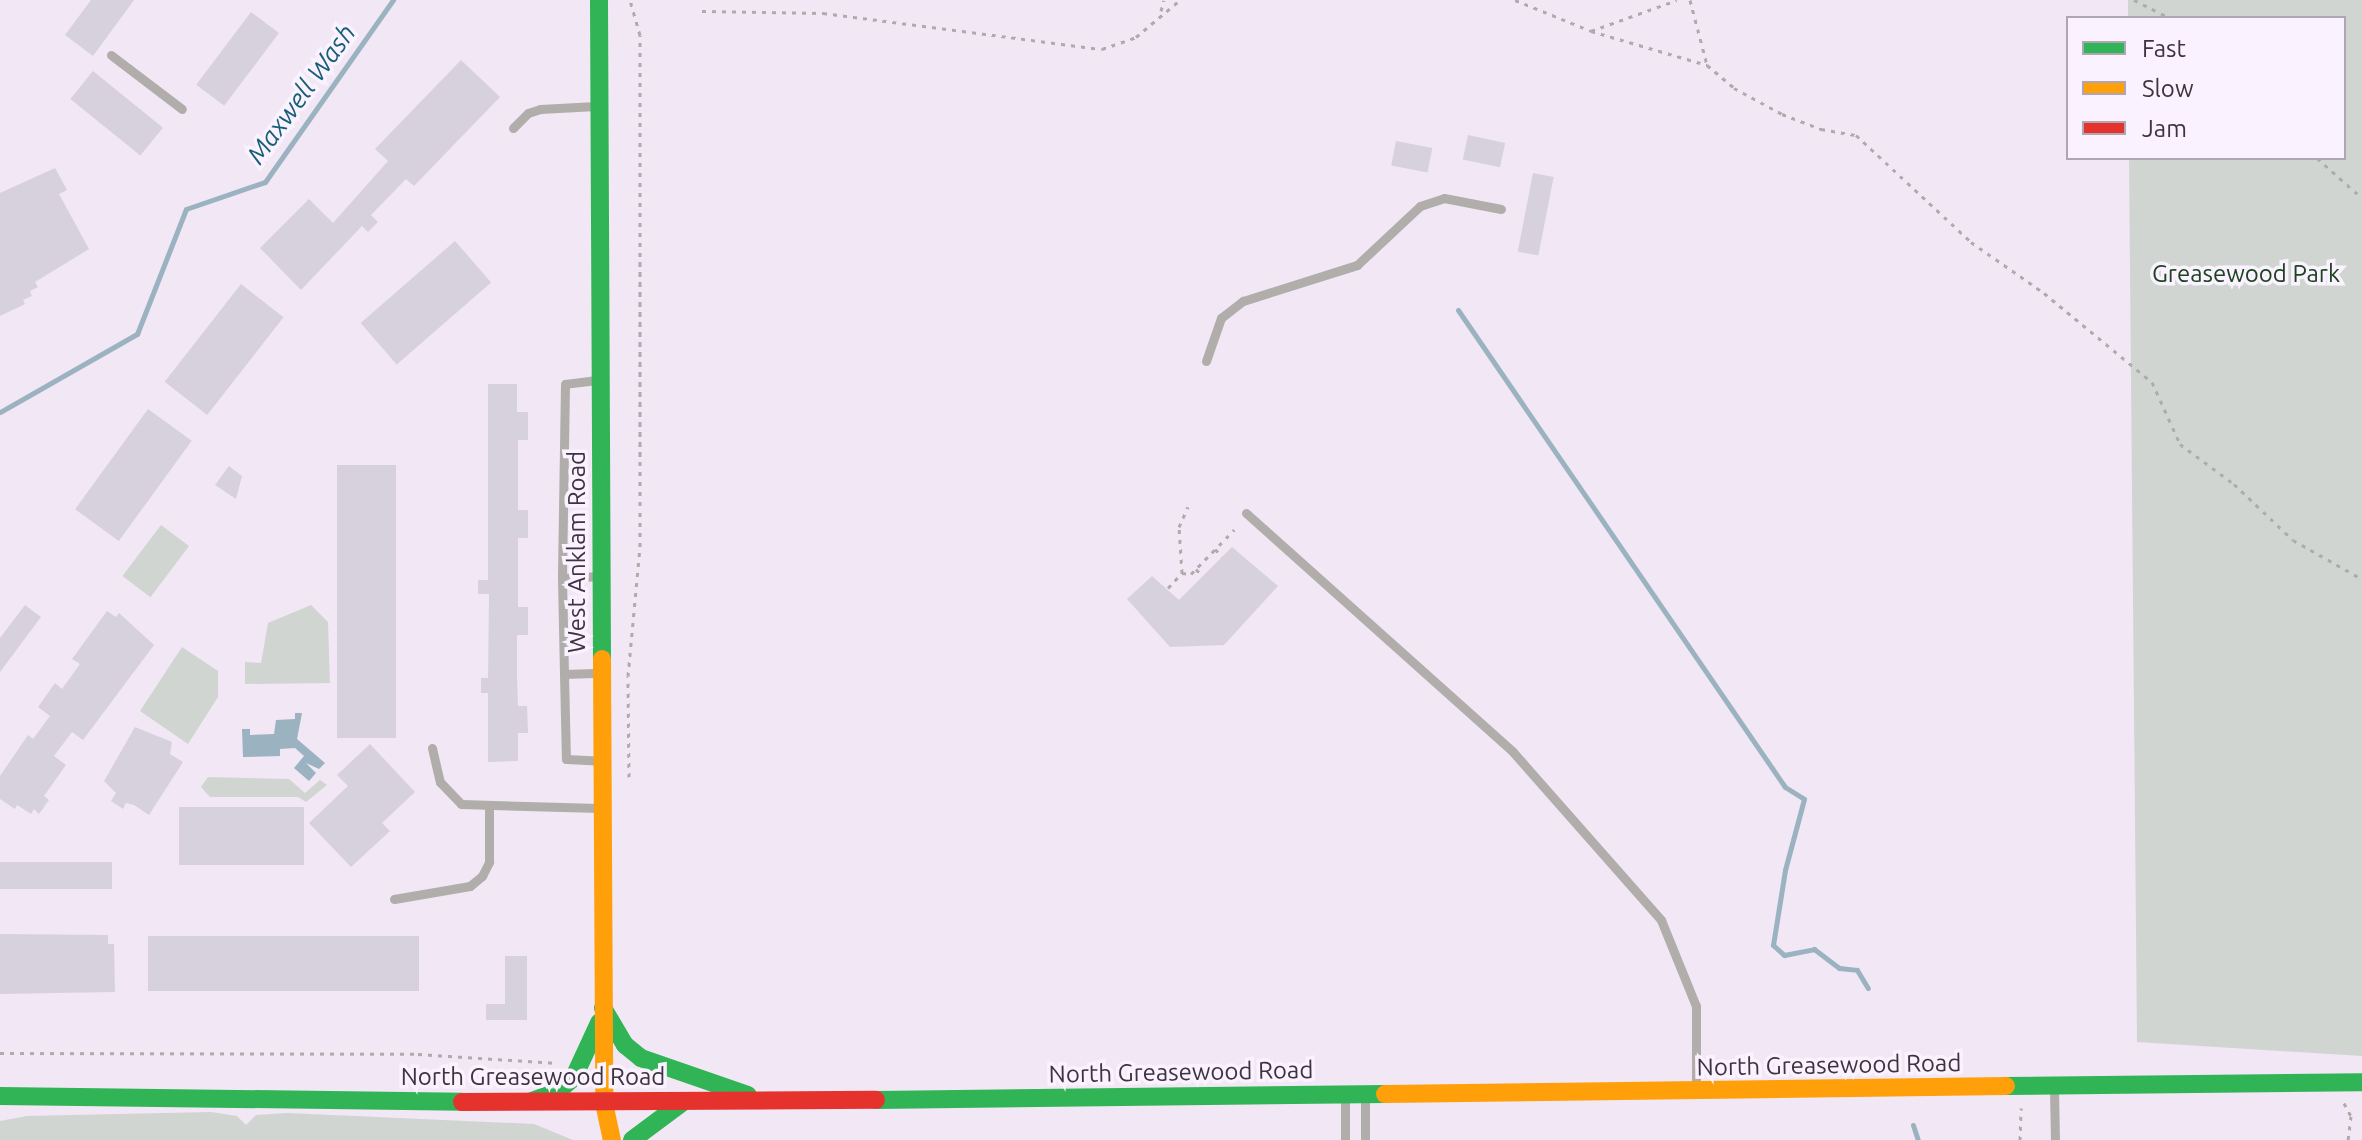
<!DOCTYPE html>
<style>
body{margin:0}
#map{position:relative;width:2362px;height:1140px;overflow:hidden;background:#f1e7f5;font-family:Ubuntu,sans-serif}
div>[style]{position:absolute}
.green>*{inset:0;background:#d0d5d1;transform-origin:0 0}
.water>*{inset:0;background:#9bb2c0}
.stream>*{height:5px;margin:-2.5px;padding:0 2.5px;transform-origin:2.5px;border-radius:2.5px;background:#9bb2c0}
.building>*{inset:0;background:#d7d1de;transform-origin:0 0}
.path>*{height:3px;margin-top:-1.5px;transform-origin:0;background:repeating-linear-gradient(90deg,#afabad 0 4px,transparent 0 10px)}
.lane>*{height:9px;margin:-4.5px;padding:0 4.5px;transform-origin:4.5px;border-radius:4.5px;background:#b1adab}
.fast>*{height:18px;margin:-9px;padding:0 9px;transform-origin:9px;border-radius:9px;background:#30b455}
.slow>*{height:18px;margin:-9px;padding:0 9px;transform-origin:9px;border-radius:9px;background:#ff9f0a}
.jam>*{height:18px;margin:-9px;padding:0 9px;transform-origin:9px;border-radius:9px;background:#e5322d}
span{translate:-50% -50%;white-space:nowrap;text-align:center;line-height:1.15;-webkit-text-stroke:7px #fbf2ff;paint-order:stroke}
.park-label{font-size:24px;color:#1d441e}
.street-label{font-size:24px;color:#3d3440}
.water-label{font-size:26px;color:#175f76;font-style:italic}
.legend{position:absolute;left:2066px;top:16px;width:280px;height:144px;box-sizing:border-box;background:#fbf2ff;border:2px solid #afa6b3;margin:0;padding:10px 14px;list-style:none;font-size:24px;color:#3d3440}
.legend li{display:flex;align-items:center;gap:16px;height:40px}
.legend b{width:40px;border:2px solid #afa6b3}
</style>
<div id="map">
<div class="green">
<i style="clip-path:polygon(2128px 0,2362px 0,2362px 1056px,2137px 1042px,2129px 158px,2344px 158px,2344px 18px,2128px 18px)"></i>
<i style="left:161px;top:525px;width:35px;height:64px;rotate:37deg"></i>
<i style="clip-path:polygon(311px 605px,328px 622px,330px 683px,245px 684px,245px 662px,261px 663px,268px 623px)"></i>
<i style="clip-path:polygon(182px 647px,218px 671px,218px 697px,188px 744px,140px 711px)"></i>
<i style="clip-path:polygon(208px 777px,289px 779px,305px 793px,320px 780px,327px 785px,306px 802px,298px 797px,210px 797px,201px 787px)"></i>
<i style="clip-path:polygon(211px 1112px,237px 1116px,246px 1125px,256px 1115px,287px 1113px,534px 1124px,573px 1140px,0 1140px,0 1121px,27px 1116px)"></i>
</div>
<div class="water">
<i style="clip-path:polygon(295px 713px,302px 713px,297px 739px,325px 763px,319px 769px,306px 763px,316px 773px,309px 781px,294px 768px,304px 756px,295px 748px,280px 749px,280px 756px,243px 757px,242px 729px,250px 729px,250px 735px,274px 734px,276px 720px,295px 719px)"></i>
</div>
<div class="stream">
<i style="left:1458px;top:310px;width:578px;rotate:55.57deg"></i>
<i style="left:1785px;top:787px;width:22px;rotate:32deg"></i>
<i style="left:1804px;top:799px;width:73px;rotate:105deg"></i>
<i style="left:1785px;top:870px;width:76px;rotate:99.1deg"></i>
<i style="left:1773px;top:945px;width:15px;rotate:42deg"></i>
<i style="left:1784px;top:955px;width:31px;rotate:-11deg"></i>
<i style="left:1814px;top:949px;width:31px;rotate:37deg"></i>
<i style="left:1839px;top:968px;width:18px;rotate:6deg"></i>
<i style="left:1857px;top:970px;width:21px;rotate:59deg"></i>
<i style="left:0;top:412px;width:158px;rotate:-29.7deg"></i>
<i style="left:137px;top:334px;width:134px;rotate:-68.6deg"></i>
<i style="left:186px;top:209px;width:83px;rotate:-18.9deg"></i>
<i style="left:265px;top:182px;width:223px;rotate:-54.9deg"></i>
<i style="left:1913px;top:1125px;width:16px;rotate:72deg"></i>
</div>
<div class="building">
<i style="clip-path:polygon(91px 0,134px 0,93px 56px,65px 35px)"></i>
<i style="left:251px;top:12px;width:35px;height:91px;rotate:37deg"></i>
<i style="clip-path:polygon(461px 60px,500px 97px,414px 186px,406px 179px,371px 215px,378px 222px,368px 232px,362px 226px,301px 290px,260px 248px,309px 199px,333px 223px,388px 161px,375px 149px)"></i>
<i style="left:93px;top:71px;width:90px;height:36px;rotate:39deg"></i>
<i style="left:1468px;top:135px;width:38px;height:25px;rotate:12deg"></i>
<i style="left:1396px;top:141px;width:37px;height:25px;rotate:11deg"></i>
<i style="clip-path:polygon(55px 168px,67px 190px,59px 194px,89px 249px,35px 282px,38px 287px,30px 291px,32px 296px,23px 300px,25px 304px,0 316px,0 193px)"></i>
<i style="left:1533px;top:173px;width:21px;height:80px;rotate:11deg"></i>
<i style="left:455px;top:241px;width:55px;height:125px;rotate:49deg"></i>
<i style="left:241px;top:284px;width:54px;height:124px;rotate:38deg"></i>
<i style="clip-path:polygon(488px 384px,517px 384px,517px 412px,528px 412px,528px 440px,518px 440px,518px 510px,528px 510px,528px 538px,518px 538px,518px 607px,528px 607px,528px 635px,517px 635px,517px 678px,518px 706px,527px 706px,528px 733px,518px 733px,518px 761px,488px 762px,488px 693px,481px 693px,481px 678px,488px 678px,489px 594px,478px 594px,478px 580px,488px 580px)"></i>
<i style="left:148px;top:409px;width:54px;height:124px;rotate:36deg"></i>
<i style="left:337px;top:465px;width:59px;height:273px"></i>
<i style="clip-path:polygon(229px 466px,242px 476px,236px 499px,215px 485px)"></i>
<i style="clip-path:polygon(1232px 547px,1278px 586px,1224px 645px,1170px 647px,1127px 599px,1152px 576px,1179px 600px)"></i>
<i style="clip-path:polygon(25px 605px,41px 617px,0 672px,0 638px)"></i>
<i style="clip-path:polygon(107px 611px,116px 617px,119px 613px,154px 645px,83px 740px,72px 732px,54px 756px,66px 765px,44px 796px,49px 800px,39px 814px,34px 809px,31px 814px,17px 805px,15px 809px,0 799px,0 776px,28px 735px,33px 739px,50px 716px,38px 707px,55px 683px,62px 689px,80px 664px,72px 659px)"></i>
<i style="clip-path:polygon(135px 727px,172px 742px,170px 754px,183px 762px,149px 815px,134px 805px,126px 803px,123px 809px,111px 801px,116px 793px,104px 781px)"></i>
<i style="clip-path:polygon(370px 744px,415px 792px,382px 823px,390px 831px,351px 867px,309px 823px,348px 786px,337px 775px)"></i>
<i style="left:179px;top:807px;width:125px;height:58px"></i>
<i style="left:0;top:862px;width:112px;height:27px"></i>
<i style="clip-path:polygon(0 934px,108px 935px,108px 944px,114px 944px,115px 992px,0 994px)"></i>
<i style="left:148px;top:936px;width:271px;height:55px"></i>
<i style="clip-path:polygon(505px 956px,527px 956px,527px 1020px,486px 1020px,486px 1004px,505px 1004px)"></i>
</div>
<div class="path">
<i style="left:1515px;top:0;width:82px;rotate:22.2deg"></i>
<i style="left:1591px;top:31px;width:121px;rotate:16.3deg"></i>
<i style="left:1707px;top:65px;width:35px;rotate:40deg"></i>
<i style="left:1734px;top:88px;width:55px;rotate:28.4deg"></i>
<i style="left:1782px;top:114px;width:42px;rotate:21deg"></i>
<i style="left:1821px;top:129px;width:36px;rotate:10deg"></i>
<i style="left:1856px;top:135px;width:157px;rotate:42.9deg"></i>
<i style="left:1971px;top:242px;width:89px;rotate:34.9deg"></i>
<i style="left:2044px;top:293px;width:140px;rotate:39.5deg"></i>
<i style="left:2152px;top:382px;width:68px;rotate:65.7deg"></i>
<i style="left:2180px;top:444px;width:67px;rotate:36.5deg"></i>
<i style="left:2234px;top:484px;width:81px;rotate:43.5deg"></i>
<i style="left:2293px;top:540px;width:79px;rotate:29.5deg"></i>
<i style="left:1690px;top:0;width:67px;rotate:75.3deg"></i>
<i style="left:2134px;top:0;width:40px;rotate:26.6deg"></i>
<i style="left:702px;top:11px;width:121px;rotate:0.9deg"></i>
<i style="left:823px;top:13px;width:281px;rotate:7.4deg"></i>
<i style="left:1102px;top:49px;width:36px;rotate:-19deg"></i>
<i style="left:1136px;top:37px;width:57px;rotate:-40.1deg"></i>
<i style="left:1161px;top:11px;width:11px;rotate:-75deg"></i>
<i style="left:1591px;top:31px;width:91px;rotate:-19.8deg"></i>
<i style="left:2317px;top:158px;width:60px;rotate:41.6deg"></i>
<i style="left:1215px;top:549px;width:10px;rotate:45deg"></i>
<i style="left:1196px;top:569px;width:9px;rotate:49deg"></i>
<i style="left:1182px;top:573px;width:46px;rotate:-93.7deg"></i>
<i style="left:1179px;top:527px;width:22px;rotate:-66deg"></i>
<i style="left:1168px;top:588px;width:21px;rotate:-47deg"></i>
<i style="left:1182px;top:573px;width:9px;rotate:6deg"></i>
<i style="left:1191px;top:574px;width:62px;rotate:-45.7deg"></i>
<i style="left:629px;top:777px;width:101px;rotate:-90.6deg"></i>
<i style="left:628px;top:676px;width:131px;rotate:-84.7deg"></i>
<i style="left:640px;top:546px;width:511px;rotate:-90deg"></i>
<i style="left:640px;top:35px;width:36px;rotate:-106deg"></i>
<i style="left:0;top:1053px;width:418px;rotate:0.1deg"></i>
<i style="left:418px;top:1054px;width:140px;rotate:3.7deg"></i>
<i style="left:2344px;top:1103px;width:15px;rotate:62deg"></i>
<i style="left:2351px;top:1116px;width:24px;rotate:97deg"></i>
<i style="left:2020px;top:1140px;width:32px;rotate:-88deg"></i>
</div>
<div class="lane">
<i style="left:111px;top:55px;width:89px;rotate:37.3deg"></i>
<i style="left:513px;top:128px;width:21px;rotate:-45deg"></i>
<i style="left:528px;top:113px;width:13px;rotate:-18deg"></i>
<i style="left:540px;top:109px;width:56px;rotate:-3.1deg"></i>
<i style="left:1206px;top:361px;width:46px;rotate:-70.8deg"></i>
<i style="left:1221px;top:318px;width:28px;rotate:-38deg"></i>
<i style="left:1243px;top:301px;width:120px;rotate:-17.5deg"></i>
<i style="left:1357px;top:265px;width:86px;rotate:-43.1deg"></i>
<i style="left:1420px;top:206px;width:25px;rotate:-18deg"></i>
<i style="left:1444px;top:198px;width:58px;rotate:10.9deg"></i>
<i style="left:597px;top:380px;width:32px;rotate:173deg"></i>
<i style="left:565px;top:384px;width:194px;rotate:90.9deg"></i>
<i style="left:562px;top:578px;width:39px;rotate:-3deg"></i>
<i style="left:1246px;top:513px;width:358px;rotate:41.8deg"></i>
<i style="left:1513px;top:752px;width:224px;rotate:48.6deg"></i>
<i style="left:1661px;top:920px;width:93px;rotate:67.9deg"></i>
<i style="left:1696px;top:1006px;width:81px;rotate:90deg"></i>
<i style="left:562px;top:578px;width:96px;rotate:88.8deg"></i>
<i style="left:564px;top:674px;width:37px;rotate:-2deg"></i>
<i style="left:564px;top:674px;width:85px;rotate:88.7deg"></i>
<i style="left:566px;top:759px;width:35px;rotate:3deg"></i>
<i style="left:432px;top:748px;width:35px;rotate:77deg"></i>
<i style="left:440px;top:782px;width:30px;rotate:46deg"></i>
<i style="left:461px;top:804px;width:138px;rotate:1.7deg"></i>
<i style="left:394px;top:899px;width:77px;rotate:-9.7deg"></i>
<i style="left:470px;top:886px;width:16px;rotate:-40deg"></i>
<i style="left:482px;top:876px;width:16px;rotate:-63deg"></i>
<i style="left:489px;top:862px;width:55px;rotate:-90deg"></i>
<i style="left:2054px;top:1089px;width:51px;rotate:88.9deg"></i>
<i style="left:1345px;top:1140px;width:42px;rotate:-90deg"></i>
<i style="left:1365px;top:1140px;width:45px;rotate:-90deg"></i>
</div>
<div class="fast">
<i style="left:599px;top:0;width:659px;rotate:89.74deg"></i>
<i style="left:603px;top:1008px;width:43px;rotate:59.3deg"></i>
<i style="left:625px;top:1045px;width:21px;rotate:39deg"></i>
<i style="left:641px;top:1058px;width:113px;rotate:19.1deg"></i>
<i style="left:2006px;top:1086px;width:356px;rotate:-0.6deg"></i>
<i style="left:0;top:1096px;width:462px;rotate:0.7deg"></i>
<i style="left:876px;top:1100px;width:509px;rotate:-0.68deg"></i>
<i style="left:532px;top:1101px;width:27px;rotate:-20deg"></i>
<i style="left:557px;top:1092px;width:23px;rotate:-41deg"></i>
<i style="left:574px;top:1077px;width:60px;rotate:-65.2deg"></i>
<i style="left:632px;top:1140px;width:64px;rotate:-36.7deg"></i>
</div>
<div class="slow">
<i style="left:602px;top:659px;width:444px;rotate:89.7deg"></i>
<i style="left:604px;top:1103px;width:38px;rotate:78deg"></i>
<i style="left:1385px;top:1094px;width:621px;rotate:-0.74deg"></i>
</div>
<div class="jam">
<i style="left:462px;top:1102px;width:414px;rotate:-0.3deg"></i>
</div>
<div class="park-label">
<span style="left:2246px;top:274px">Greasewood Park</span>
</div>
<div class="street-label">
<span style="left:577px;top:552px;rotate:-90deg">West Anklam Road</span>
<span style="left:1829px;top:1065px;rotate:-1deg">North Greasewood Road</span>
<span style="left:1181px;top:1072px;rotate:-1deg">North Greasewood Road</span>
<span style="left:533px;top:1077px">North Greasewood Road</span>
</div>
<div class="water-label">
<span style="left:301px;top:94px;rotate:-54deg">Maxwell Wash</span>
</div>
<ul class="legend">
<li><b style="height:10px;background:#30b455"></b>Fast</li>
<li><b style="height:10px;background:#ff9f0a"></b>Slow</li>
<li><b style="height:10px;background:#e5322d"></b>Jam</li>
</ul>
</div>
